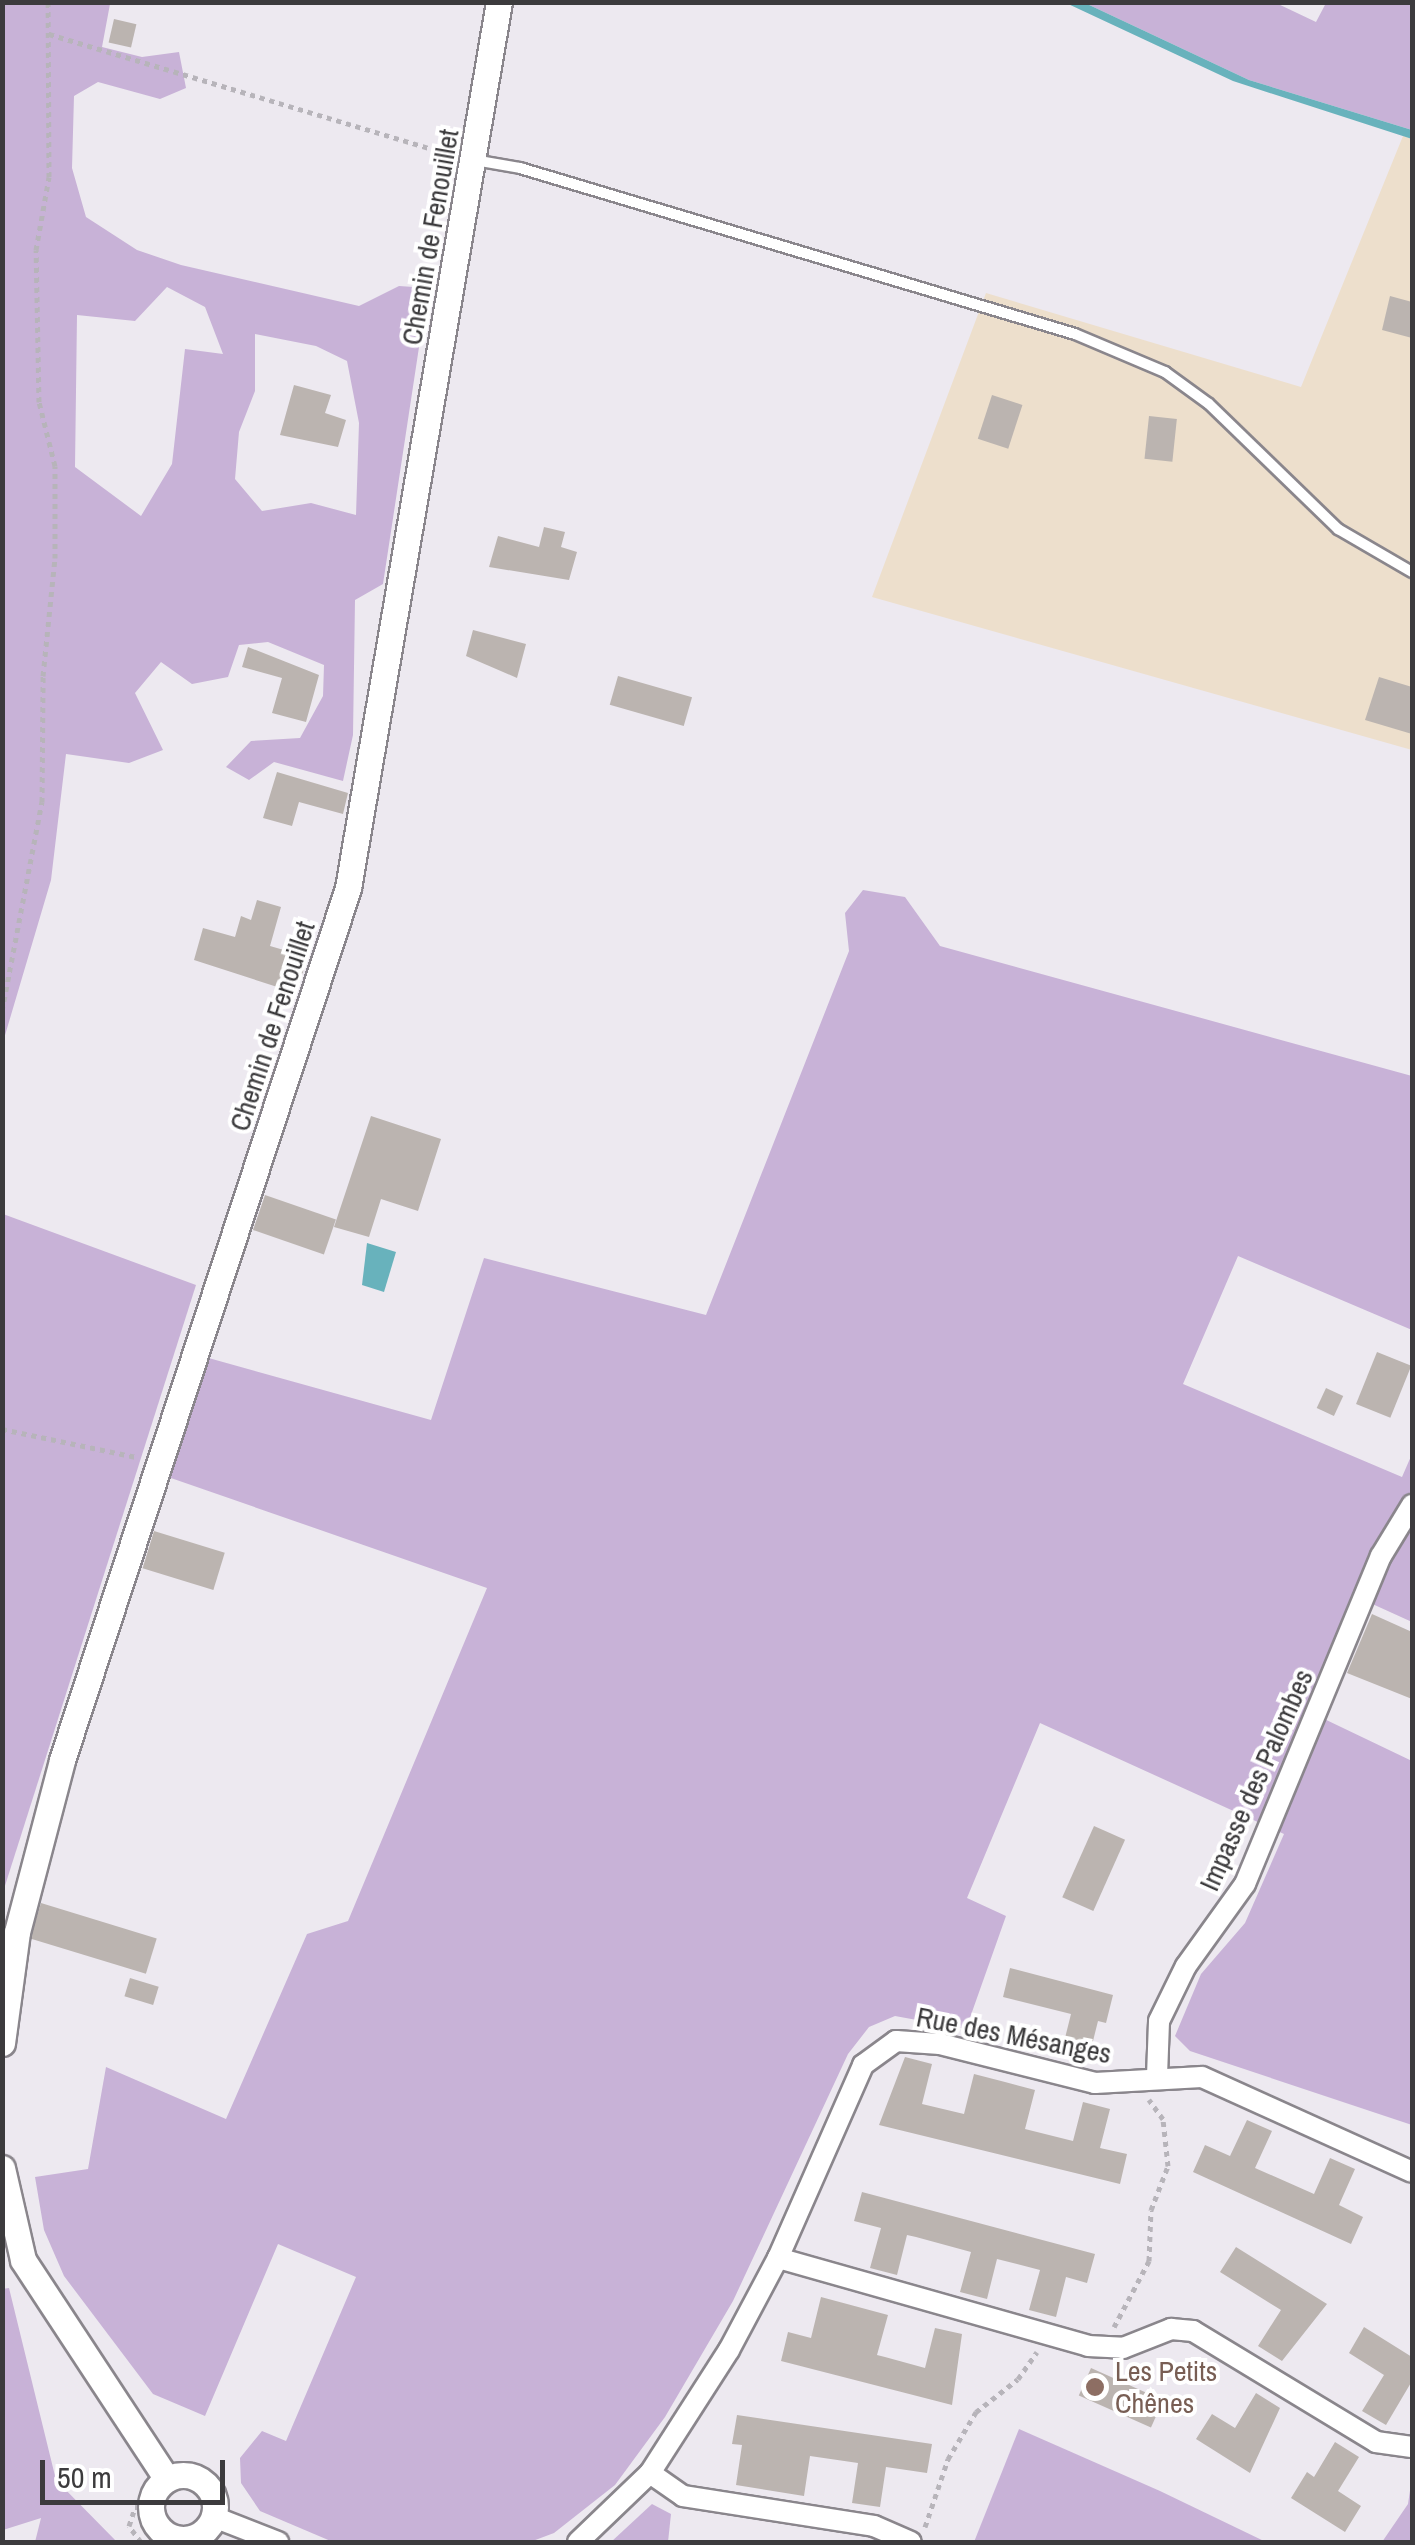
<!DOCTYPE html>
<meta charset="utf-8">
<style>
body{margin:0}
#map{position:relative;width:1415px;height:2545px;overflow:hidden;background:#ede9f0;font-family:"Archivo Narrow",sans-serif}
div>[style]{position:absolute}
.industrial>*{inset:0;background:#eddfcc}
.green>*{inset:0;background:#c8b2d7}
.water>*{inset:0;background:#68b2bc}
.building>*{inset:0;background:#bbb4b0;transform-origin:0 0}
.path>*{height:5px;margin-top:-2.5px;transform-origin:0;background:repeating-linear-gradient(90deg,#b7b4ba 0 5px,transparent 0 10px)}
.roads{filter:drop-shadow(2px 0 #8a868c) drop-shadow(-2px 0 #8a868c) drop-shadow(0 2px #8a868c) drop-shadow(0 -2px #8a868c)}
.service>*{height:10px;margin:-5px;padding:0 5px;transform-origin:5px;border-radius:5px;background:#fff}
.minor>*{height:20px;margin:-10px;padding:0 10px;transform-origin:10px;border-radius:10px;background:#fff}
.tertiary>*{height:25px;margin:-12.5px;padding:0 12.5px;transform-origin:12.5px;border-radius:12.5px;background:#fff}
.tertiary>.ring{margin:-12.5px;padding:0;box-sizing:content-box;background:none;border:25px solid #fff;border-radius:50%}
.dots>*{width:28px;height:28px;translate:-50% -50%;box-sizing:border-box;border:5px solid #fff;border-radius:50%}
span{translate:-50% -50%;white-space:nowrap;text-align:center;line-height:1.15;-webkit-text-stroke:8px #fff;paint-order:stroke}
.street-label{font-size:28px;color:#3c3b3d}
.education-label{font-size:28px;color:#785e54}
.left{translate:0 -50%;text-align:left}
.frame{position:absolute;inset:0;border:5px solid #3c3b3d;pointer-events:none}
.scale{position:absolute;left:40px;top:2460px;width:185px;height:45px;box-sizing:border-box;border:5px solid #3c3b3d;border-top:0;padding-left:12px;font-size:30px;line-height:35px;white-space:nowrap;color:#3c3b3d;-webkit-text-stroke:8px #fff;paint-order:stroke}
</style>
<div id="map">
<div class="industrial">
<i style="clip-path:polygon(1403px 136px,1412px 139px,1412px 750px,872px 597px,986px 293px,1301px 387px)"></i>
</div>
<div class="green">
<i style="clip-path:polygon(evenodd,3px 3px,104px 3px,110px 4px,102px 47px,142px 57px,179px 52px,186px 88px,160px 99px,98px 82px,74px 96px,72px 168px,86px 217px,137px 250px,181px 265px,359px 306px,399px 286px,428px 288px,383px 584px,355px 600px,353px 735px,343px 781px,274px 762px,249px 780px,226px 767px,251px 741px,300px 738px,323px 696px,324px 665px,268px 642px,239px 645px,228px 677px,192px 684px,161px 662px,135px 693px,163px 750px,129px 763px,66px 754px,51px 880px,3px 1042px,3px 3px,167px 287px,205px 307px,223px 354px,185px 349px,172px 464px,141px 516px,75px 467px,77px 315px,135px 321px,167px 287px,3px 3px,255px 334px,316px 346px,347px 361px,359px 423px,356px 515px,311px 503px,262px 511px,235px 479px,239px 432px,255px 391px,255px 334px)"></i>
<i style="clip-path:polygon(1085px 3px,1276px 3px,1316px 22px,1326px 3px,1412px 3px,1412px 130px,1249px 80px)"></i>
<i style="clip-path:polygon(863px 890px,905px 897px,940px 946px,1412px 1076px,1412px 1330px,1238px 1256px,1183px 1384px,1402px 1477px,1412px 1454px,1412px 1622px,1368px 1602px,1318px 1716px,1412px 1761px,1412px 2125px,1190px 2051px,1175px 2036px,1201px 1974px,1245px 1923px,1284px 1834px,1040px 1723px,967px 1898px,1006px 1916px,966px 2029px,895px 2016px,869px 2027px,848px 2054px,733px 2301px,665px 2417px,615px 2485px,554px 2533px,530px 2542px,333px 2542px,260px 2511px,241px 2483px,240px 2458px,262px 2431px,286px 2441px,356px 2277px,278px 2244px,205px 2416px,153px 2394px,64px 2276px,44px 2230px,35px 2177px,88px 2169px,106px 2067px,226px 2119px,307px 1934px,348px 1921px,487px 1588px,168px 1477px,205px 1357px,431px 1420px,484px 1258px,706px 1315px,849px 951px,845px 913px)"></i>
<i style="clip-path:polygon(3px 1214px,196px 1285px,3px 1892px,2px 1214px)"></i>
<i style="clip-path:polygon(9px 2288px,56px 2480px,117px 2542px,35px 2542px,41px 2518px,3px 2530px,2px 2289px)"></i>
<i style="clip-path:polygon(1019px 2429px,1160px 2491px,1266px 2542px,974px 2542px)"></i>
<i style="clip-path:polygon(1412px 2477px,1412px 2542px,1382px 2542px,1408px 2504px)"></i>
<i style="clip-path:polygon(652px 2504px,671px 2514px,668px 2542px,611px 2542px)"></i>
</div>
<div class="water">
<i style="clip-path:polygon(1066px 3px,1085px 3px,1249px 80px,1412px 130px,1412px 139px,1233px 81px)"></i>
<i style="clip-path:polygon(367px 1243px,396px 1252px,384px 1292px,362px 1285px)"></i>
</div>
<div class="building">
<i style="left:114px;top:19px;width:23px;height:24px;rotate:13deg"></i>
<i style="clip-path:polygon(1390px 296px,1412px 302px,1412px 338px,1382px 330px)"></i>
<i style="clip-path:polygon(294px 385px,331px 395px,325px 413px,346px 420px,338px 447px,280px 435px)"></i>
<i style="left:992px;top:395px;width:32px;height:46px;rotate:18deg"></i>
<i style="left:1149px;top:416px;width:28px;height:43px;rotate:6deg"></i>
<i style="clip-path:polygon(544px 527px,565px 532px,561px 547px,577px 552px,569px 580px,489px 567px,498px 536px,539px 547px)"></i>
<i style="clip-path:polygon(473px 630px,526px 644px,517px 678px,466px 656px)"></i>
<i style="clip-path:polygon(248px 647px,319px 675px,306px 722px,272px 713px,282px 678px,242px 667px)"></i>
<i style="left:618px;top:676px;width:77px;height:30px;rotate:16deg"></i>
<i style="clip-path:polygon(1379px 677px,1412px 687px,1412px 734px,1365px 720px)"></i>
<i style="clip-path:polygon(277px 772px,348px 793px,343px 814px,299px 802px,292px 826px,263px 818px)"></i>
<i style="clip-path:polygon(257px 900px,281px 907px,270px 946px,308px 957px,296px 993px,194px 960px,203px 928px,235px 937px,241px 916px,251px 920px)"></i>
<i style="clip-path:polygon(371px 1116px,441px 1139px,418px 1211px,381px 1199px,369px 1237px,334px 1227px)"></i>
<i style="left:265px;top:1195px;width:75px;height:37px;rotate:19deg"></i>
<i style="left:1377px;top:1352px;width:37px;height:56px;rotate:22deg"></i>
<i style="left:1326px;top:1388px;width:19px;height:22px;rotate:25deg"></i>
<i style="left:154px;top:1531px;width:74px;height:39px;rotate:17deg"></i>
<i style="clip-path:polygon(1372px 1614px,1412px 1632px,1412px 1699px,1347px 1673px)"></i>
<i style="left:1094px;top:1826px;width:34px;height:78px;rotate:24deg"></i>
<i style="left:41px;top:1903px;width:121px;height:37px;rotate:17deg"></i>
<i style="clip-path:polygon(1010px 1968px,1113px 1995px,1106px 2023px,1098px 2021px,1088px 2061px,1061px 2054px,1071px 2014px,1003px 1997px)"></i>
<i style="left:130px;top:1978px;width:30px;height:19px;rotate:17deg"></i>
<i style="clip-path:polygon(905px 2057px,932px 2064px,922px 2104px,964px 2114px,974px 2074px,1005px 2082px,1035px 2090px,1025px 2129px,1073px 2141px,1083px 2102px,1110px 2109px,1100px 2148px,1127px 2154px,1120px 2184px,879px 2125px)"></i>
<i style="clip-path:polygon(1247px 2120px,1272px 2131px,1255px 2168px,1314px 2194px,1330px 2158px,1355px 2169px,1339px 2205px,1363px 2217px,1351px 2244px,1193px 2172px,1205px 2145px,1230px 2156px)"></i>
<i style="clip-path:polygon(862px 2192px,1095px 2254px,1087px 2283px,1066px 2277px,1056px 2317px,1029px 2310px,1040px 2270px,997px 2259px,987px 2299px,960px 2292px,971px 2252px,916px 2237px,907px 2235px,897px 2275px,870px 2268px,881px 2228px,854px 2221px)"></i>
<i style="clip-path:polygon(1236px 2247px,1327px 2304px,1282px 2361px,1258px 2346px,1281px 2310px,1220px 2272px)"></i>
<i style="clip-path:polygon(821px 2297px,888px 2315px,877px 2355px,885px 2357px,925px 2368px,935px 2328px,962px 2334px,952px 2405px,781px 2361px,788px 2332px,811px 2338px)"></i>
<i style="clip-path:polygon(1364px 2327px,1412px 2357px,1412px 2381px,1386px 2425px,1362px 2411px,1384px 2375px,1349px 2353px)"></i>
<i style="left:1091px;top:2368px;width:79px;height:30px;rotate:24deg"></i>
<i style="clip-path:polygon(1256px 2393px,1280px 2408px,1250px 2473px,1196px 2439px,1212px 2414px,1235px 2428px)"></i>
<i style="clip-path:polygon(737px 2415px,932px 2444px,927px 2473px,886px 2467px,880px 2507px,852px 2503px,858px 2463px,810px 2456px,804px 2496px,736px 2485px,742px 2445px,732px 2444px)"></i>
<i style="clip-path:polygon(1335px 2442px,1359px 2457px,1338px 2491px,1361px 2506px,1345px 2532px,1291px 2498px,1307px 2472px,1314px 2477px)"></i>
</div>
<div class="path">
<i style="left:49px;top:34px;width:417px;rotate:16.7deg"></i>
<i style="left:2px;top:1011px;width:213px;rotate:-79.2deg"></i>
<i style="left:42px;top:802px;width:126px;rotate:-89.5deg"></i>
<i style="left:43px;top:676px;width:119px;rotate:-84.2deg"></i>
<i style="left:55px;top:558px;width:92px;rotate:-90deg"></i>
<i style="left:55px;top:466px;width:66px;rotate:-104deg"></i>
<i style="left:39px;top:402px;width:152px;rotate:-91.1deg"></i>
<i style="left:36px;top:250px;width:74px;rotate:-79.9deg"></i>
<i style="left:49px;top:177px;width:175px;rotate:-90.3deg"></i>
<i style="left:2px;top:1429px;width:137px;rotate:11.8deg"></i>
<i style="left:1114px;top:2327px;width:75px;rotate:-62.1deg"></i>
<i style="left:1149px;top:2261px;width:51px;rotate:-87.8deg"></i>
<i style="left:1151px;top:2210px;width:47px;rotate:-68.9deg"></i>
<i style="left:1168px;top:2166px;width:47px;rotate:-96.1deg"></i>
<i style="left:1163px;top:2119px;width:24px;rotate:-126deg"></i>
<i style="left:925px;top:2527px;width:72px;rotate:-71.3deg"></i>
<i style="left:948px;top:2459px;width:55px;rotate:-59.2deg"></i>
<i style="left:976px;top:2412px;width:53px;rotate:-38.2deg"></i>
<i style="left:1018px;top:2379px;width:33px;rotate:-55deg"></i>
<i style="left:141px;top:2542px;width:20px;rotate:-127deg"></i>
<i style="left:129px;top:2526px;width:20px;rotate:-72deg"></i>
<i style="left:135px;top:2507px;width:16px;rotate:4deg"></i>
</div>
<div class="roads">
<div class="service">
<i style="left:474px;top:160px;width:47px;rotate:9.9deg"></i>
<i style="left:520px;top:168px;width:579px;rotate:16.65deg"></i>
<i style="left:1075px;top:334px;width:98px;rotate:22.9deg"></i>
<i style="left:1165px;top:372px;width:54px;rotate:36deg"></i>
<i style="left:1209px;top:404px;width:180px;rotate:44.1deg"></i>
<i style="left:1338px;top:529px;width:86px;rotate:30.2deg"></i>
</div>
<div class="minor">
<i style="left:1157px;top:2076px;width:55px;rotate:-87.9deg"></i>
<i style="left:1159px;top:2021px;width:61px;rotate:-63.9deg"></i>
<i style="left:1186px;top:1966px;width:101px;rotate:-54.3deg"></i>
<i style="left:1245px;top:1884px;width:355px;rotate:-67.5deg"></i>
<i style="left:1381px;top:1556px;width:60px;rotate:-58.7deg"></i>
<i style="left:778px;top:2258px;width:322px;rotate:15.8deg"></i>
<i style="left:1088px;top:2346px;width:35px;rotate:3deg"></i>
<i style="left:1123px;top:2348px;width:52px;rotate:-21.6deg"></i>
<i style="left:1171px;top:2329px;width:22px;rotate:5deg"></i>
<i style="left:1193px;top:2331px;width:214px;rotate:31.2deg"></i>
<i style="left:1376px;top:2442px;width:36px;rotate:8deg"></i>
<i style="left:650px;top:2473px;width:40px;rotate:34.9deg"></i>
<i style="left:683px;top:2496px;width:193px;rotate:8.9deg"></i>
<i style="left:874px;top:2526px;width:40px;rotate:23.4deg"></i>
<i style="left:214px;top:2517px;width:69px;rotate:21.3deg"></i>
<i style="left:578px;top:2542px;width:100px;rotate:-43.8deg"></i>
<i style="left:650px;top:2473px;width:146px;rotate:-57.3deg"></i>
<i style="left:729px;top:2350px;width:104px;rotate:-62deg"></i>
<i style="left:778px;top:2258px;width:211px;rotate:-66.2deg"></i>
<i style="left:863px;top:2065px;width:41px;rotate:-36deg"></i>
<i style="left:896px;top:2041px;width:44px;rotate:3.9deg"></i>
<i style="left:940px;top:2044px;width:160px;rotate:14.1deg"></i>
<i style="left:1095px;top:2083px;width:107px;rotate:-3.2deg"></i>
<i style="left:1202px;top:2077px;width:230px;rotate:24.3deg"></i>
</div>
<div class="tertiary">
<i style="left:2px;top:2043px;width:112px;rotate:-82.3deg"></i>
<i style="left:17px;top:1932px;width:178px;rotate:-75.3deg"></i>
<i style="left:62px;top:1760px;width:918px;rotate:-71.84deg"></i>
<i style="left:348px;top:888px;width:899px;rotate:-80.33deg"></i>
<i style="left:2px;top:2168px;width:94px;rotate:77.1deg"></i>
<i style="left:23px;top:2260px;width:262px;rotate:56.7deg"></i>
<i class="ring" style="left:151px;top:2475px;width:39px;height:39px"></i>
</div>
</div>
<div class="dots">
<i style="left:1095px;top:2387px;background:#8d6e63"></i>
</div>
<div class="street-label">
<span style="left:430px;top:237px;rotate:-80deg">Chemin de Fenouillet</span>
<span style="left:272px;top:1026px;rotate:-72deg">Chemin de Fenouillet</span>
<span style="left:1256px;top:1780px;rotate:-66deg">Impasse des Palombes</span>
<span style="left:1014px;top:2035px;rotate:11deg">Rue des Mésanges</span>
</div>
<div class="education-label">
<span class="left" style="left:1115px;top:2387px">Les Petits<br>Chênes</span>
</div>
<div class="frame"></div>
<div class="scale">50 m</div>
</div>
